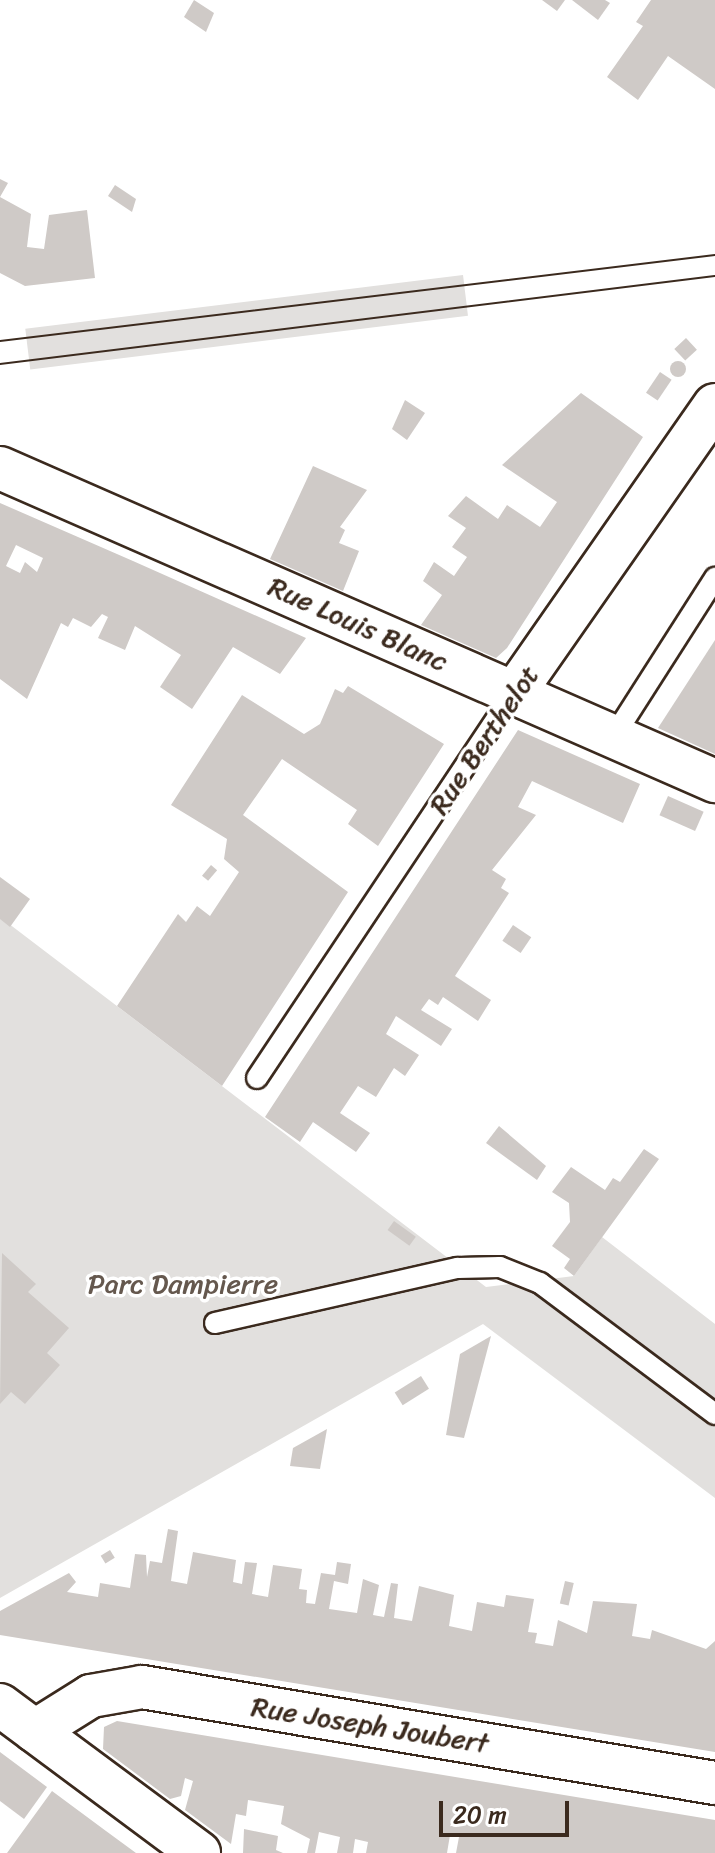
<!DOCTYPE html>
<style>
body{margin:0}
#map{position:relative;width:715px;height:1853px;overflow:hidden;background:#fff;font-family:Sriracha,sans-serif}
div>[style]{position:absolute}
.green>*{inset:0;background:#e2e0de;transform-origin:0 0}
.building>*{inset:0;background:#cfcac7;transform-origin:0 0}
.round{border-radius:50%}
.roads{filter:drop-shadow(2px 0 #3b2a1e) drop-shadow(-2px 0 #3b2a1e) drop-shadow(0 2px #3b2a1e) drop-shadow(0 -2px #3b2a1e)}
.service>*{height:20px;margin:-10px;padding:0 10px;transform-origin:10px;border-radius:10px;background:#fff}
.minor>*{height:42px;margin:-21px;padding:0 21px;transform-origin:21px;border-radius:21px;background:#fff}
.tram>*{height:2px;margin:-1px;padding:0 1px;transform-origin:1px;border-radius:1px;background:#3b2a1e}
span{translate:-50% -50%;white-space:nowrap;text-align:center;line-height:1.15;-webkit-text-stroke:7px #fff;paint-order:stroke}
.street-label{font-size:28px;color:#3b2a1e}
.park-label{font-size:28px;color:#65584e}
.scale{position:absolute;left:439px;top:1801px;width:130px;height:36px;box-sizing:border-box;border:4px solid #3b2a1e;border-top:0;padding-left:10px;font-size:24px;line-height:28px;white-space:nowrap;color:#3b2a1e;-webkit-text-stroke:6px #fff;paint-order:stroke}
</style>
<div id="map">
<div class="green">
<i style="left:463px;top:275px;width:41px;height:441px;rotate:83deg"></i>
<i style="clip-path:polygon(0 917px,486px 1287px,574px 1276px,602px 1237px,715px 1324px,715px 1498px,483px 1324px,0 1598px)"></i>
</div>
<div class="building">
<i style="clip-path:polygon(194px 0,214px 13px,206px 32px,184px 17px)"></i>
<i style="clip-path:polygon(542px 0,565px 0,557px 11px)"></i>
<i style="clip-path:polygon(572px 0,605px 0,610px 3px,598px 20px)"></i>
<i style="clip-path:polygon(651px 0,715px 0,715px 89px,668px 56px,638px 100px,607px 77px,643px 26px,636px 22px)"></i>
<i style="clip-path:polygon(0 179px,8px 183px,0 197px,31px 214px,27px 247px,44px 249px,49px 215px,87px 210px,95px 278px,25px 286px,0 273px)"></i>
<i style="clip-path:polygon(115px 185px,136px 199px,132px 212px,108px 196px)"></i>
<i style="left:686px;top:338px;width:16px;height:16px;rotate:47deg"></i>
<i class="round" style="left:670px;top:361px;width:16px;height:16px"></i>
<i style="left:660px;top:372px;width:14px;height:25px;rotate:34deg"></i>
<i style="clip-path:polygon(581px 393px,643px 437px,507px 648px,496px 658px,421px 625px,442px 595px,423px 581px,434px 562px,454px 576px,467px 557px,452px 547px,466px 528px,448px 516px,466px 496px,498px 519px,507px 505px,540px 527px,557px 502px,502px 465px)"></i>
<i style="clip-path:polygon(405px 400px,425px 413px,407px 440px,392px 429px)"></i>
<i style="clip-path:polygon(313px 466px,367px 490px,340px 527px,345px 530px,339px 543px,359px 551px,343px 591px,270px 559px)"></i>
<i style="clip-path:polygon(evenodd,0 503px,133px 561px,306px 638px,280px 674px,233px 647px,192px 709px,160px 687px,181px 655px,135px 626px,125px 650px,98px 638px,108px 617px,102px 614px,91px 627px,73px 618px,68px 627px,61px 623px,27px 699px,0 679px,0 503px,16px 545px,43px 558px,37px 572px,25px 562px,20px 573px,6px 566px,16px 545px)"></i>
<i style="clip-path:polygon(715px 640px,715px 754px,658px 728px)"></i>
<i style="clip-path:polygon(348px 686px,444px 744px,378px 846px,348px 824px,357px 810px,282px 759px,243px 815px,348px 892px,222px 1086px,117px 1006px,178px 914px,186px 922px,197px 906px,210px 916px,239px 872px,224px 859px,227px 839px,171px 805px,242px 695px,304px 734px,320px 724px,335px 689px,343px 693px)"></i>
<i style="clip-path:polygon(518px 730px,640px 784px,623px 823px,532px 781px,518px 807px,536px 815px,492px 870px,506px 879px,501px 888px,509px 893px,455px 976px,491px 1000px,478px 1021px,443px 997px,438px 1005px,429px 999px,421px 1010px,452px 1029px,441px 1046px,396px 1016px,386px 1034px,419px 1055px,405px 1076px,394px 1068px,376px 1097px,358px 1086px,340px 1113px,370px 1133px,356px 1152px,313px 1122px,300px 1142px,265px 1117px)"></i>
<i style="left:668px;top:796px;width:39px;height:21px;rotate:24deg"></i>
<i style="left:211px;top:865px;width:8px;height:14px;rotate:40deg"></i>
<i style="clip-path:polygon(0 877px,30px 899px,10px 927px,0 919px)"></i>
<i style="left:513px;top:925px;width:22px;height:19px;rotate:34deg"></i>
<i style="clip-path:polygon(499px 1126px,546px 1166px,537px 1180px,486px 1143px)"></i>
<i style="clip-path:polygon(644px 1149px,659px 1159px,574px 1276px,564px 1268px,570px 1259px,552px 1246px,570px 1222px,569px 1203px,552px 1192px,571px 1167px,605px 1190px,613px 1178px,620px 1182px)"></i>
<i style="left:394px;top:1221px;width:27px;height:11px;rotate:36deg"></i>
<i style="clip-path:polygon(2px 1253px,36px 1284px,28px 1292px,69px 1328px,47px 1353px,60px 1365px,25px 1404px,11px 1392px,0 1404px)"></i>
<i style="clip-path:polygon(491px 1336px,464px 1438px,446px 1435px,460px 1354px)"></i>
<i style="left:421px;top:1376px;width:15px;height:31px;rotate:58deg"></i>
<i style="clip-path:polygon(327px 1429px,320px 1469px,290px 1466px,293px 1448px)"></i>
<i style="clip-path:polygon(168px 1529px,178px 1531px,171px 1581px,187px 1584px,193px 1552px,236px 1560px,233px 1582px,242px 1584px,245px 1562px,257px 1563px,252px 1594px,268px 1597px,273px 1565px,302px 1569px,299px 1589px,307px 1590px,306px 1603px,315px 1604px,321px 1573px,335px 1575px,337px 1562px,351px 1564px,348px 1584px,334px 1581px,329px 1609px,357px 1613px,363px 1579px,379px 1585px,373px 1615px,384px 1617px,391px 1583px,398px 1584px,394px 1618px,412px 1621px,419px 1586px,454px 1595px,449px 1626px,472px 1631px,477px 1602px,504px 1607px,506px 1595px,534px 1599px,528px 1632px,537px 1633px,535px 1643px,553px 1646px,558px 1620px,587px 1633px,593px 1601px,637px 1604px,632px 1636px,650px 1639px,652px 1630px,706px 1649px,715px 1641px,715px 1752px,0 1635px,0 1611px,69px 1573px,76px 1582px,67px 1592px,98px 1597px,100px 1583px,130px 1588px,135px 1554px,146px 1555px,147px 1577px,150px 1561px,162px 1563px)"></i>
<i style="left:110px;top:1550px;width:9px;height:11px;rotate:58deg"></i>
<i style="left:565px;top:1581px;width:9px;height:23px;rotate:13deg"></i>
<i style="clip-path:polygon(117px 1721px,715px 1820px,715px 1853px,456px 1853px,459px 1837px,450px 1835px,447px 1853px,366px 1853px,368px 1842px,355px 1839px,353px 1853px,337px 1853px,340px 1837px,319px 1832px,315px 1853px,307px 1853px,310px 1839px,281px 1824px,284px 1806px,248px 1800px,246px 1816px,236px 1814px,231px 1844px,185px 1810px,193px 1781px,185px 1778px,181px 1796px,170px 1799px,103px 1749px,104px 1727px)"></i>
<i style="clip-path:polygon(0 1752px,47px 1787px,24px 1819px,0 1801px)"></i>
<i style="clip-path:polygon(52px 1791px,106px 1831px,136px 1853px,7px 1853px)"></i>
<i style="clip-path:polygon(244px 1829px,278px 1836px,276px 1850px,283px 1853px,243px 1853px)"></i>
</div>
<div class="roads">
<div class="service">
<i style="left:614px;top:736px;width:188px;rotate:-57.4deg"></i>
<i style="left:257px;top:1078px;width:463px;rotate:-56.3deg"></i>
<i style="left:215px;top:1323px;width:249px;rotate:-12.8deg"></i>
<i style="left:458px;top:1268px;width:42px;rotate:-1.4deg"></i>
<i style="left:500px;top:1267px;width:43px;rotate:21.8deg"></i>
<i style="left:540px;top:1283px;width:219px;rotate:36.8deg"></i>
</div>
<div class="minor">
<i style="left:0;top:468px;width:781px;rotate:23.64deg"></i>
<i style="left:514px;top:693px;width:351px;rotate:-55.1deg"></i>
<i style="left:0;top:1705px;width:248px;rotate:36.6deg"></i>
<i style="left:35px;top:1731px;width:66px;rotate:-32deg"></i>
<i style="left:91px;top:1696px;width:52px;rotate:-10deg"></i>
<i style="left:142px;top:1687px;width:581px;rotate:9.51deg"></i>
</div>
</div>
<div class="tram">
<i style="left:0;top:341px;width:720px;rotate:-6.86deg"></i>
<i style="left:0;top:364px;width:720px;rotate:-7.02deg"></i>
</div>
<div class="street-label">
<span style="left:358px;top:624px;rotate:24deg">Rue Louis Blanc</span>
<span style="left:484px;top:740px;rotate:-56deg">Rue Berthelot</span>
<span style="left:370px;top:1725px;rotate:9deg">Rue Joseph Joubert</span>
</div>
<div class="park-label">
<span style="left:183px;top:1284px">Parc Dampierre</span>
</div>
<div class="scale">20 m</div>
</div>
